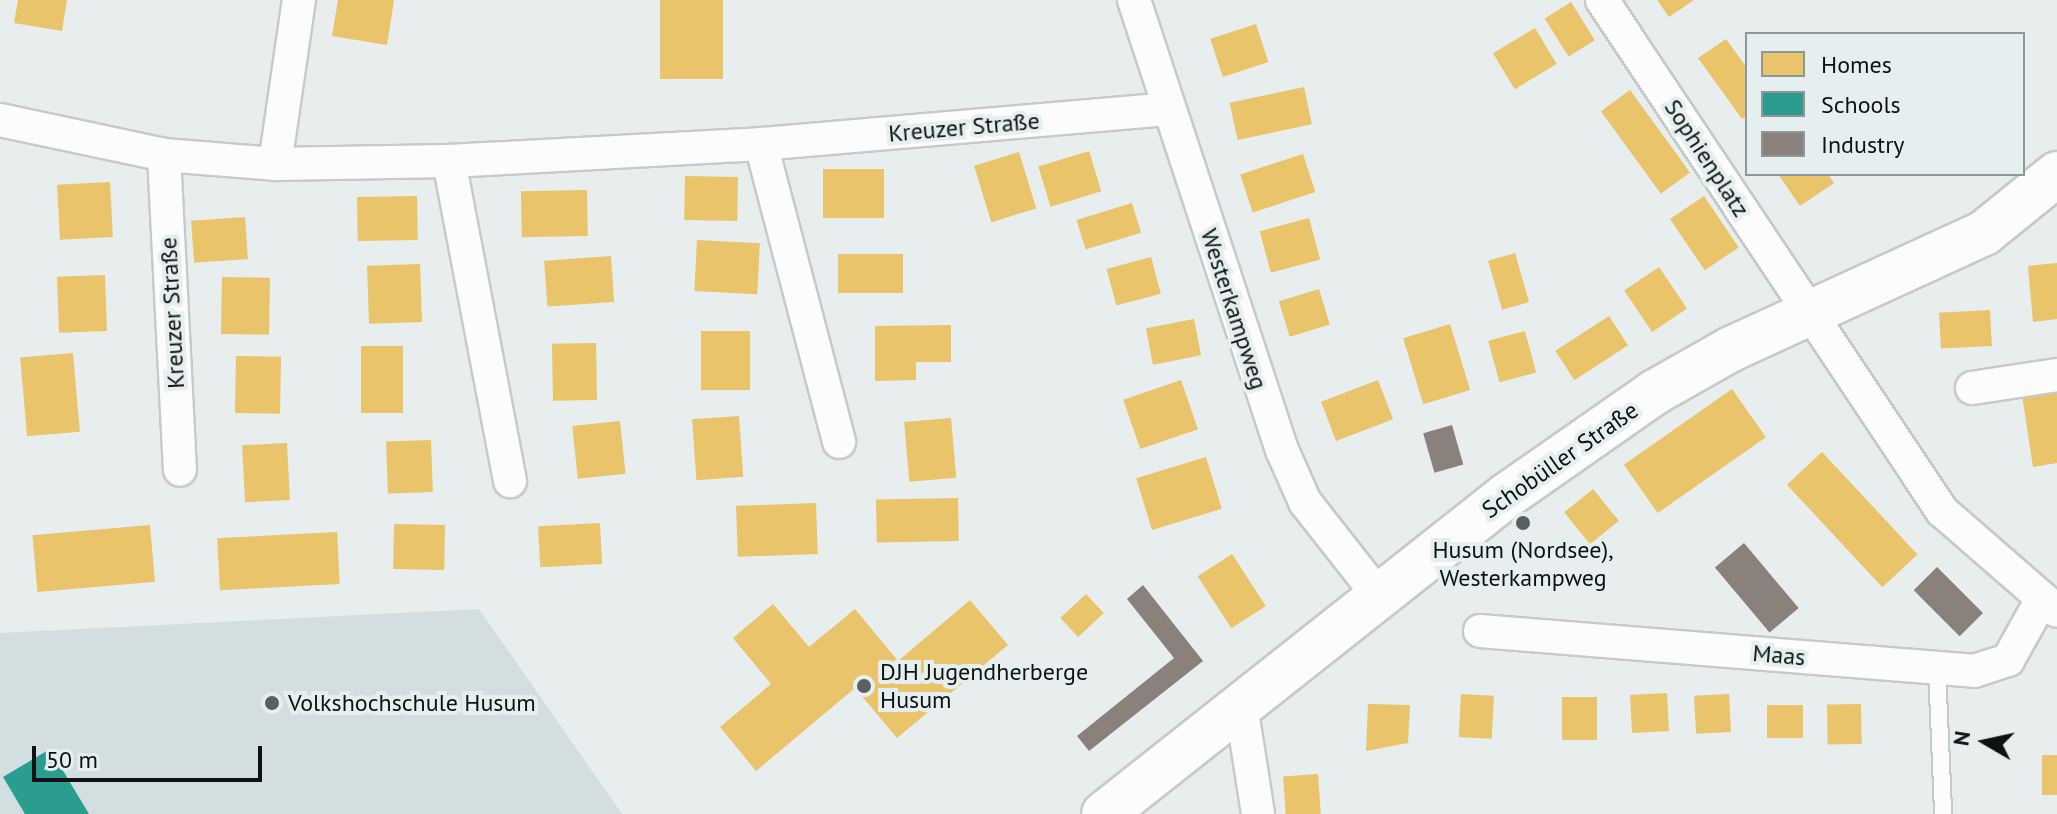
<!DOCTYPE html>
<meta charset="utf-8">
<style>
body{margin:0}
#map{position:relative;width:2057px;height:814px;overflow:hidden;background:#e8edee;font-family:"PT Sans",sans-serif}
div>[style]{position:absolute}
.built>*{inset:0;background:#d3dee0}
.homes>*{inset:0;background:#e9c46a;transform-origin:0 0}
.schools>*{inset:0;background:#2a9d8f}
.industry>*{inset:0;background:#8a817c;transform-origin:0 0}
.roads{filter:drop-shadow(2px 0 #c6caca) drop-shadow(-2px 0 #c6caca) drop-shadow(0 2px #c6caca) drop-shadow(0 -2px #c6caca)}
.lane>*{height:16px;margin:-8px;padding:0 8px;transform-origin:8px;border-radius:8px;background:#fcfcfc}
.street>*{height:32px;margin:-16px;padding:0 16px;transform-origin:16px;border-radius:16px;background:#fcfcfc}
.secondary>*{height:44px;margin:-22px;padding:0 22px;transform-origin:22px;border-radius:22px;background:#fcfcfc}
.dots>*{width:22px;height:22px;translate:-50% -50%;box-sizing:border-box;border:4px solid #e6eff0;border-radius:50%}
span{translate:-50% -50%;white-space:nowrap;text-align:center;line-height:1.15;-webkit-text-stroke:8px #e6eff0;paint-order:stroke}
.street-label{font-size:24px;color:#0f1212}
.poi-label{font-size:24px;color:#0f1212}
.left{translate:0 -50%;text-align:left}
.legend{position:absolute;left:1745px;top:32px;width:280px;height:144px;box-sizing:border-box;background:#e6eff0;border:2px solid #909797;margin:0;padding:10px 14px;list-style:none;font-size:24px;color:#0f1212}
.legend li{display:flex;align-items:center;gap:16px;height:40px}
.legend b{width:40px;border:2px solid #909797}
.north{position:absolute;left:1945px;top:702px;width:80px;height:80px;-webkit-text-stroke:6px #e6eff0;paint-order:stroke;rotate:279deg;font-size:22px;font-weight:700;line-height:32px;text-align:center;color:#0f1212}
.north::after{content:'';display:block;margin:auto;width:28px;height:36px;background:#0f1212;clip-path:polygon(50% 0,100% 100%,50% 72%,0 100%)}
.scale{position:absolute;left:32px;top:746px;width:230px;height:36px;box-sizing:border-box;border:4px solid #0f1212;border-top:0;padding-left:10px;font-size:24px;line-height:28px;white-space:nowrap;color:#0f1212;-webkit-text-stroke:6px #e6eff0;paint-order:stroke}
</style>
<div id="map">
<div class="built">
<i style="clip-path:polygon(479px 609px,622px 814px,0 814px,0 633px)"></i>
</div>
<div class="homes">
<i style="clip-path:polygon(18px 0,67px 0,62px 31px,14px 23px)"></i>
<i style="clip-path:polygon(338px 0,394px 0,387px 45px,332px 36px)"></i>
<i style="left:660px;top:0;width:63px;height:79px"></i>
<i style="clip-path:polygon(1657px 0,1694px 0,1669px 17px)"></i>
<i style="left:1571px;top:2px;width:45px;height:31px;rotate:58deg"></i>
<i style="left:1256px;top:24px;width:40px;height:48px;rotate:72deg"></i>
<i style="left:1535px;top:28px;width:42px;height:49px;rotate:59deg"></i>
<i style="clip-path:polygon(1726px 39px,1747px 68px,1747px 116px,1742px 119px,1698px 58px)"></i>
<i style="left:1304px;top:87px;width:38px;height:76px;rotate:78deg"></i>
<i style="left:1630px;top:90px;width:102px;height:36px;rotate:54deg"></i>
<i style="left:1089px;top:151px;width:42px;height:53px;rotate:73deg"></i>
<i style="left:1019px;top:152px;width:59px;height:47px;rotate:73deg"></i>
<i style="left:1303px;top:154px;width:40px;height:66px;rotate:72deg"></i>
<i style="left:884px;top:169px;width:49px;height:61px;rotate:90deg"></i>
<i style="clip-path:polygon(1778px 174px,1828px 174px,1834px 183px,1800px 206px)"></i>
<i style="left:685px;top:176px;width:53px;height:44px;rotate:1deg"></i>
<i style="left:110px;top:182px;width:55px;height:53px;rotate:87deg"></i>
<i style="left:587px;top:190px;width:46px;height:66px;rotate:89deg"></i>
<i style="left:417px;top:196px;width:44px;height:60px;rotate:89deg"></i>
<i style="left:1704px;top:196px;width:62px;height:41px;rotate:56deg"></i>
<i style="left:1132px;top:203px;width:31px;height:58px;rotate:73deg"></i>
<i style="left:245px;top:217px;width:42px;height:54px;rotate:86deg"></i>
<i style="left:1309px;top:218px;width:43px;height:51px;rotate:75deg"></i>
<i style="left:697px;top:240px;width:63px;height:51px;rotate:3deg"></i>
<i style="left:1515px;top:253px;width:51px;height:28px;rotate:74deg"></i>
<i style="left:903px;top:254px;width:39px;height:65px;rotate:90deg"></i>
<i style="left:611px;top:256px;width:46px;height:67px;rotate:86deg"></i>
<i style="left:1151px;top:257px;width:38px;height:46px;rotate:75deg"></i>
<i style="clip-path:polygon(2057px 263px,2057px 319px,2033px 322px,2028px 266px)"></i>
<i style="left:420px;top:264px;width:58px;height:53px;rotate:88deg"></i>
<i style="left:1659px;top:267px;width:50px;height:42px;rotate:56deg"></i>
<i style="left:105px;top:275px;width:56px;height:48px;rotate:88deg"></i>
<i style="left:222px;top:277px;width:48px;height:57px;rotate:1deg"></i>
<i style="left:1319px;top:289px;width:37px;height:42px;rotate:73deg"></i>
<i style="left:1990px;top:310px;width:36px;height:51px;rotate:87deg"></i>
<i style="left:1609px;top:316px;width:35px;height:64px;rotate:57deg"></i>
<i style="left:1194px;top:319px;width:37px;height:49px;rotate:79deg"></i>
<i style="left:1450px;top:324px;width:69px;height:49px;rotate:73deg"></i>
<i style="clip-path:polygon(951px 325px,951px 362px,916px 362px,916px 380px,875px 381px,875px 326px)"></i>
<i style="left:701px;top:331px;width:49px;height:59px"></i>
<i style="left:1525px;top:331px;width:43px;height:38px;rotate:75deg"></i>
<i style="left:596px;top:343px;width:57px;height:44px;rotate:89deg"></i>
<i style="left:403px;top:346px;width:67px;height:42px;rotate:90deg"></i>
<i style="left:73px;top:353px;width:79px;height:53px;rotate:85deg"></i>
<i style="left:236px;top:356px;width:45px;height:57px;rotate:1deg"></i>
<i style="left:1181px;top:380px;width:52px;height:61px;rotate:71deg"></i>
<i style="left:1378px;top:380px;width:42px;height:61px;rotate:69deg"></i>
<i style="left:1732px;top:389px;width:59px;height:132px;rotate:55deg"></i>
<i style="clip-path:polygon(2057px 389px,2057px 463px,2033px 467px,2022px 395px)"></i>
<i style="left:739px;top:416px;width:61px;height:47px;rotate:86deg"></i>
<i style="left:951px;top:418px;width:60px;height:47px;rotate:85deg"></i>
<i style="left:620px;top:421px;width:53px;height:48px;rotate:84deg"></i>
<i style="left:431px;top:440px;width:52px;height:45px;rotate:88deg"></i>
<i style="left:287px;top:443px;width:57px;height:45px;rotate:87deg"></i>
<i style="left:1822px;top:452px;width:140px;height:48px;rotate:47deg"></i>
<i style="left:1206px;top:457px;width:54px;height:73px;rotate:73deg"></i>
<i style="left:1593px;top:489px;width:41px;height:37px;rotate:51deg"></i>
<i style="left:958px;top:498px;width:43px;height:82px;rotate:89deg"></i>
<i style="left:816px;top:503px;width:51px;height:80px;rotate:88deg"></i>
<i style="left:600px;top:523px;width:41px;height:62px;rotate:87deg"></i>
<i style="left:394px;top:524px;width:51px;height:45px;rotate:1deg"></i>
<i style="left:150px;top:525px;width:57px;height:118px;rotate:85deg"></i>
<i style="left:337px;top:532px;width:52px;height:120px;rotate:87deg"></i>
<i style="left:1232px;top:554px;width:62px;height:41px;rotate:57deg"></i>
<i style="left:1086px;top:594px;width:26px;height:35px;rotate:47deg"></i>
<i style="clip-path:polygon(970px 600px,1008px 645px,897px 738px,855px 688px,756px 771px,720px 727px,771px 684px,733px 638px,773px 604px,809px 647px,855px 609px,898px 661px)"></i>
<i style="left:1667px;top:693px;width:38px;height:37px;rotate:87deg"></i>
<i style="left:1461px;top:694px;width:33px;height:43px;rotate:3deg"></i>
<i style="left:1729px;top:694px;width:38px;height:35px;rotate:87deg"></i>
<i style="left:1562px;top:697px;width:35px;height:43px"></i>
<i style="clip-path:polygon(1368px 704px,1410px 705px,1408px 743px,1366px 751px)"></i>
<i style="left:1861px;top:704px;width:40px;height:34px;rotate:89deg"></i>
<i style="left:1767px;top:705px;width:36px;height:33px"></i>
<i style="left:2042px;top:755px;width:15px;height:40px"></i>
<i style="left:1318px;top:774px;width:40px;height:35px;rotate:86deg"></i>
</div>
<div class="schools">
<i style="clip-path:polygon(50px 749px,89px 814px,25px 814px,3px 777px)"></i>
</div>
<div class="industry">
<i style="left:1452px;top:425px;width:41px;height:30px;rotate:74deg"></i>
<i style="left:1744px;top:543px;width:85px;height:38px;rotate:50deg"></i>
<i style="left:1937px;top:567px;width:65px;height:33px;rotate:45deg"></i>
<i style="clip-path:polygon(1143px 585px,1203px 661px,1089px 751px,1077px 736px,1174px 658px,1127px 599px)"></i>
</div>
<div class="roads">
<div class="lane">
<i style="left:1937px;top:668px;width:146px;rotate:87.6deg"></i>
</div>
<div class="street">
<i style="left:1134px;top:0;width:474px;rotate:71.8deg"></i>
<i style="left:1282px;top:450px;width:57px;rotate:66.1deg"></i>
<i style="left:1305px;top:502px;width:120px;rotate:51.8deg"></i>
<i style="left:1602px;top:0;width:614px;rotate:56.36deg"></i>
<i style="left:1942px;top:511px;width:152px;rotate:41deg"></i>
<i style="left:0;top:120px;width:168px;rotate:12deg"></i>
<i style="left:164px;top:155px;width:111px;rotate:4.6deg"></i>
<i style="left:275px;top:164px;width:174px;rotate:-1deg"></i>
<i style="left:449px;top:161px;width:312px;rotate:-3.1deg"></i>
<i style="left:761px;top:144px;width:407px;rotate:-4.9deg"></i>
<i style="left:761px;top:144px;width:308px;rotate:75.3deg"></i>
<i style="left:164px;top:155px;width:315px;rotate:87.1deg"></i>
<i style="left:449px;top:161px;width:326px;rotate:79.2deg"></i>
<i style="left:275px;top:164px;width:166px;rotate:-81.7deg"></i>
<i style="left:1972px;top:388px;width:86px;rotate:-8.7deg"></i>
<i style="left:1480px;top:631px;width:496px;rotate:4.6deg"></i>
<i style="left:1974px;top:671px;width:36px;rotate:-18deg"></i>
<i style="left:2008px;top:660px;width:68px;rotate:-60.8deg"></i>
<i style="left:1241px;top:705px;width:110px;rotate:81.1deg"></i>
</div>
<div class="secondary">
<i style="left:1104px;top:814px;width:513px;rotate:-38.35deg"></i>
<i style="left:1506px;top:496px;width:182px;rotate:-34.9deg"></i>
<i style="left:1655px;top:392px;width:87px;rotate:-29.5deg"></i>
<i style="left:1731px;top:349px;width:278px;rotate:-24.6deg"></i>
<i style="left:1984px;top:233px;width:94px;rotate:-38.9deg"></i>
</div>
</div>
<div class="dots">
<i style="left:1523px;top:523px;background:#5b5f5f"></i>
<i style="left:864px;top:686px;background:#5b5f5f"></i>
<i style="left:272px;top:703px;background:#5b5f5f"></i>
</div>
<div class="street-label">
<span style="left:964px;top:127px;rotate:-5deg">Kreuzer Straße</span>
<span style="left:1707px;top:158px;rotate:57deg">Sophienplatz</span>
<span style="left:1234px;top:309px;rotate:72deg">Westerkampweg</span>
<span style="left:172px;top:313px;rotate:-93deg">Kreuzer Straße</span>
<span style="left:1560px;top:460px;rotate:-35deg">Schobüller Straße</span>
<span style="left:1779px;top:655px;rotate:5deg">Maas</span>
</div>
<div class="poi-label">
<span style="left:1523px;top:564px">Husum (Nordsee),<br>Westerkampweg</span>
<span class="left" style="left:880px;top:686px">DJH Jugendherberge<br>Husum</span>
<span class="left" style="left:288px;top:703px">Volkshochschule Husum</span>
</div>
<ul class="legend">
<li><b style="height:22px;background:#e9c46a"></b>Homes</li>
<li><b style="height:22px;background:#2a9d8f"></b>Schools</li>
<li><b style="height:22px;background:#8a817c"></b>Industry</li>
</ul>
<div class="north">N</div>
<div class="scale">50 m</div>
</div>
